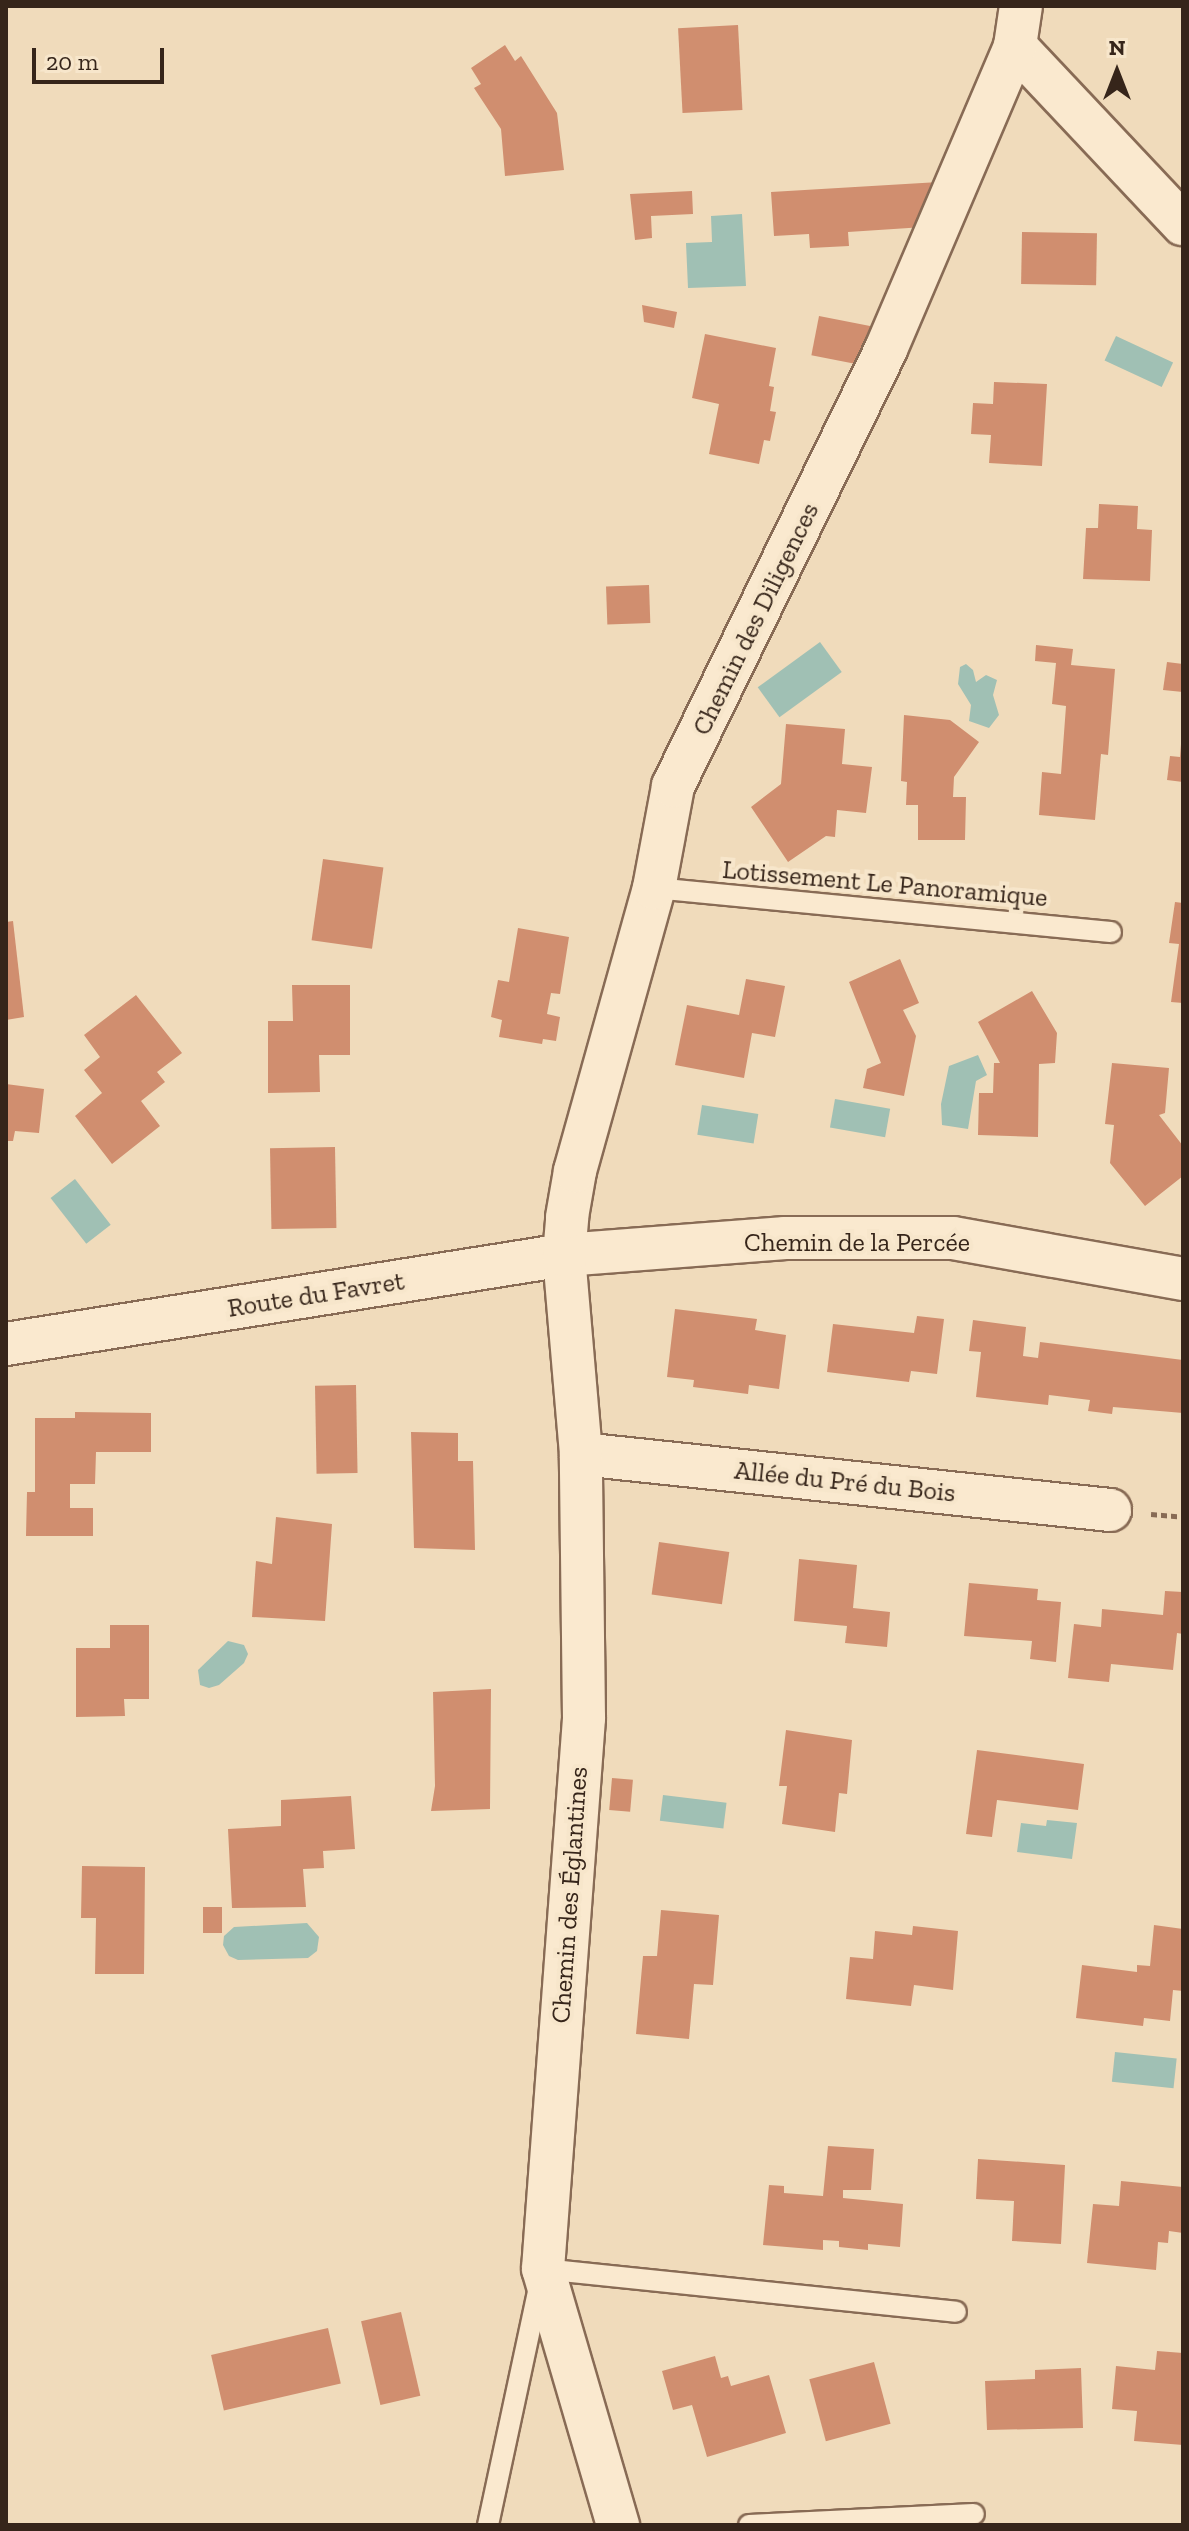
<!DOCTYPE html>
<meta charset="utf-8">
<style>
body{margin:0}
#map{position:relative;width:1189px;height:2531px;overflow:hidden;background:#f0dbbb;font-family:"Zilla Slab",serif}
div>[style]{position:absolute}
.water>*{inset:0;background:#a0c0b4;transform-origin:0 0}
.building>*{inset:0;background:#d08e6f;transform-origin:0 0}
.path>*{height:5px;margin-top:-2.5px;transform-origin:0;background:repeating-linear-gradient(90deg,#886b55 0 6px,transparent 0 10px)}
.roads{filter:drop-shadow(2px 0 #886b55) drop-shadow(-2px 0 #886b55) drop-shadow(0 2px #886b55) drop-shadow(0 -2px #886b55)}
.service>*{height:20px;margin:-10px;padding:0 10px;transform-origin:10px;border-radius:10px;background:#fae9cf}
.minor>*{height:42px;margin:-21px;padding:0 21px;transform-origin:21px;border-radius:21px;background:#fae9cf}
span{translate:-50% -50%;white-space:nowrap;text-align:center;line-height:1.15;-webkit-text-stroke:8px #f7e6cb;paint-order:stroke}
.street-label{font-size:26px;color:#36251a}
.frame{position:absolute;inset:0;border:8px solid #36251a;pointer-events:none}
.north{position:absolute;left:1077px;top:32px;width:80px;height:80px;-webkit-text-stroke:6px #f7e6cb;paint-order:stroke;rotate:0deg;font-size:22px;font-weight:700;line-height:32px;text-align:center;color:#36251a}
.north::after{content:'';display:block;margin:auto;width:28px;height:36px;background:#36251a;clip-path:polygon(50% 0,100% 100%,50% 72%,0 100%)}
.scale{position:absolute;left:32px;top:48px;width:132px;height:36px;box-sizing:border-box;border:4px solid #36251a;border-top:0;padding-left:10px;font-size:24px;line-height:28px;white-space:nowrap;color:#36251a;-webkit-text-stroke:6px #f7e6cb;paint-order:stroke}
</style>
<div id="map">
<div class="water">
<i style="clip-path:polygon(742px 214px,746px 286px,688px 288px,686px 243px,712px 242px,711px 216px)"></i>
<i style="left:1116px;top:336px;width:63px;height:27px;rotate:25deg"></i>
<i style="left:820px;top:642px;width:37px;height:77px;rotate:54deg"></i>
<i style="clip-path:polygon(966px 664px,973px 670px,976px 682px,986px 675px,997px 680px,993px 695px,999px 715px,989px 728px,969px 721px,971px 705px,958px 684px,960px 667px)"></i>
<i style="clip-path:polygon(978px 1055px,987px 1075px,976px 1081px,968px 1129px,942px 1125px,941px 1104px,949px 1066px)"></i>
<i style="left:835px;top:1099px;width:56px;height:29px;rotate:10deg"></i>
<i style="left:702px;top:1105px;width:57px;height:30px;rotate:9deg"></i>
<i style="left:75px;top:1179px;width:58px;height:31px;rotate:52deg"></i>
<i style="clip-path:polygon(228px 1641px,244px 1645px,248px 1654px,244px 1663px,219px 1685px,209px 1688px,200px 1685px,198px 1670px)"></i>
<i style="left:663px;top:1795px;width:64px;height:26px;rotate:7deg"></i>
<i style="clip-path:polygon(1047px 1820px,1077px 1823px,1072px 1859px,1017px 1852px,1021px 1823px,1046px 1826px)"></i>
<i style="clip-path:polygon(307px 1923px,319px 1937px,317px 1951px,308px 1958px,238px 1960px,229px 1956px,223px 1945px,224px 1936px,234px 1927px)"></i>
<i style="left:1115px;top:2052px;width:62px;height:30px;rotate:6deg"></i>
</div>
<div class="building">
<i style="left:738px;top:25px;width:85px;height:60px;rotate:87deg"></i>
<i style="clip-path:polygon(505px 45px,515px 61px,521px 56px,557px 113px,564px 170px,505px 176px,501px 129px,474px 88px,481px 84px,471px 68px)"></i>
<i style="clip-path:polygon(939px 182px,924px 227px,848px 232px,849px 246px,810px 248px,809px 234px,774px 236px,771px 192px)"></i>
<i style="clip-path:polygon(692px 191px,693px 214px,651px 216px,652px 238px,635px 240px,630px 194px)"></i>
<i style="left:1022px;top:232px;width:75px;height:52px;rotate:1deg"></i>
<i style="clip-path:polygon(642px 305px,677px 312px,674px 328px,644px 322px)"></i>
<i style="left:819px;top:316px;width:65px;height:40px;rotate:11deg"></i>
<i style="clip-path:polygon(705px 334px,776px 348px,769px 386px,774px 387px,770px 411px,776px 412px,770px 441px,764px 440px,759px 464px,709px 454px,719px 404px,692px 398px)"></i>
<i style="clip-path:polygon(994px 382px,1047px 384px,1042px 466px,989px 463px,991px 435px,971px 434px,973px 403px,993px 404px)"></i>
<i style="clip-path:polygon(1099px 504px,1138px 506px,1137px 529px,1152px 530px,1150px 581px,1083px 579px,1086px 528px,1098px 528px)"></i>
<i style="left:649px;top:585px;width:38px;height:43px;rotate:88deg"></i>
<i style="clip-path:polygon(1036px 645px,1073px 649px,1071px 665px,1115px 669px,1108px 755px,1101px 754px,1095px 820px,1039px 815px,1042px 772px,1061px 774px,1066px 706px,1052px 704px,1056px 663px,1035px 661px)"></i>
<i style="clip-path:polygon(1167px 662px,1183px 664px,1183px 692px,1163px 690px)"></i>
<i style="clip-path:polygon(904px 715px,950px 720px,979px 742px,954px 777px,953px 797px,966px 797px,965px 840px,918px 840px,918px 805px,906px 805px,907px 782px,901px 781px)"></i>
<i style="clip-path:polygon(786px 724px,845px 729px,842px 764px,872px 767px,866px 813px,837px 810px,835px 837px,826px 836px,788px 862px,751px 807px,781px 784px)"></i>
<i style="clip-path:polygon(1181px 744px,1183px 782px,1167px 780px,1170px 756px,1180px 757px)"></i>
<i style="left:323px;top:859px;width:61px;height:82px;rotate:8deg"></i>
<i style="clip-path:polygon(1175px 902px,1183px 903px,1183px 1003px,1171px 1002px,1179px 944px,1169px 943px)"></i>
<i style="clip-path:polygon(13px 921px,24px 1017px,6px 1020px,6px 922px)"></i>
<i style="clip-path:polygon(518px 928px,569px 937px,560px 994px,551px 993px,547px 1014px,560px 1017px,556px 1041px,543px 1039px,542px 1044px,499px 1037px,502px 1020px,491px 1017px,498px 980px,509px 982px)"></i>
<i style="clip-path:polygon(900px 959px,919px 1003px,903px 1010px,916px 1036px,904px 1096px,863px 1088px,867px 1069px,881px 1063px,849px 982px)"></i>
<i style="clip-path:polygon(746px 979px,785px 986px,775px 1037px,752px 1033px,744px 1078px,675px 1065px,687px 1005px,739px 1015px)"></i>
<i style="clip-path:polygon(292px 985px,350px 985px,350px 1055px,319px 1055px,320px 1092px,268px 1093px,268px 1021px,293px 1021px)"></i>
<i style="clip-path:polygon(1032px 991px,1057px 1033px,1055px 1063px,1039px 1064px,1038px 1137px,978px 1135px,979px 1093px,993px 1093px,994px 1063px,1000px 1063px,978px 1022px)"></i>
<i style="clip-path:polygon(136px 995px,182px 1053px,157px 1072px,165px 1082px,141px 1101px,160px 1126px,112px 1164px,75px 1116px,102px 1093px,84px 1070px,100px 1057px,84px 1035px)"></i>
<i style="clip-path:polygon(1112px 1063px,1169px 1068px,1165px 1113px,1159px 1115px,1183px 1146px,1183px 1176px,1145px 1206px,1110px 1163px,1114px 1125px,1105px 1124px)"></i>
<i style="clip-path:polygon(6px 1084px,44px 1089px,39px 1133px,15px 1131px,13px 1141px,6px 1141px)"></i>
<i style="left:335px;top:1147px;width:81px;height:65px;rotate:89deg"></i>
<i style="clip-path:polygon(675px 1309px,757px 1319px,755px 1330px,786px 1335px,779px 1389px,749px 1385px,748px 1394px,693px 1387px,694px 1380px,667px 1377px)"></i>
<i style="clip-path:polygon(917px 1316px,944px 1319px,937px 1374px,911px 1371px,909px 1382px,827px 1372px,833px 1324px,914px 1333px)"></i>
<i style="clip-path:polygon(973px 1320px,1026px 1327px,1023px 1356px,1038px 1358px,1040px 1342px,1183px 1360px,1183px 1413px,1113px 1407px,1112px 1414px,1088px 1411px,1090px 1400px,1049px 1395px,1048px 1405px,976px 1397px,981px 1352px,969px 1351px)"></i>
<i style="left:356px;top:1385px;width:88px;height:41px;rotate:89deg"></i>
<i style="clip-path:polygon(75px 1412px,151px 1413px,151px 1452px,96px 1452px,95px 1484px,70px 1484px,70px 1508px,93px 1508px,93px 1536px,26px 1536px,27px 1492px,35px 1492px,35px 1418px,75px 1418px)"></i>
<i style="clip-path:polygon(411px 1432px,458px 1433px,458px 1461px,473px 1461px,475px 1550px,414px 1548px)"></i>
<i style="clip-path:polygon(276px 1517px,332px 1524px,325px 1621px,252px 1617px,256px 1561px,272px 1564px)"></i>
<i style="left:659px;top:1542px;width:71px;height:53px;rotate:8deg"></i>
<i style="clip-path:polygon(799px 1559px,857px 1565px,853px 1608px,890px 1612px,887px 1647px,845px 1643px,847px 1626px,794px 1621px)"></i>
<i style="clip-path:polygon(969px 1583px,1038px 1589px,1037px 1600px,1061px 1602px,1056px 1662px,1030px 1659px,1032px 1641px,964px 1636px)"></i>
<i style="clip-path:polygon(1165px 1591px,1183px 1592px,1183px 1634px,1177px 1633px,1173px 1670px,1111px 1664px,1109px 1682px,1068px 1678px,1074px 1624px,1101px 1627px,1102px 1609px,1163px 1615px)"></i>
<i style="clip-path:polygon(110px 1625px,149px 1625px,149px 1699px,124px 1699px,125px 1716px,76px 1717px,76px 1648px,110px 1648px)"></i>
<i style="clip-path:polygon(491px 1689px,490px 1809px,431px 1811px,435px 1786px,433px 1692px)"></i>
<i style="clip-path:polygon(786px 1730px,852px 1740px,847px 1794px,839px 1793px,835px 1832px,782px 1824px,787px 1786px,779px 1786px)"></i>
<i style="clip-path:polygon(977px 1750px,1084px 1764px,1078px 1810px,997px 1800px,992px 1837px,966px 1834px)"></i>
<i style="left:612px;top:1778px;width:21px;height:32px;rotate:5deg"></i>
<i style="clip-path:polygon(351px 1796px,355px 1849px,323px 1851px,324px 1868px,303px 1869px,306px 1907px,232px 1908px,228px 1829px,281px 1826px,281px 1800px)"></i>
<i style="clip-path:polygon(82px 1866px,145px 1867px,144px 1974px,95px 1974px,96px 1918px,81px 1918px)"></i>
<i style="left:203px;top:1907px;width:19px;height:26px"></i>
<i style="clip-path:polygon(661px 1910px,719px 1915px,713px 1985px,694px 1984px,689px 2039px,636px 2034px,643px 1956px,657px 1956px)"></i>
<i style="clip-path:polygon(1154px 1925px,1183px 1929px,1183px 1991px,1173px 1990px,1170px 2021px,1144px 2018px,1143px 2026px,1076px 2018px,1082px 1965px,1137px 1972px,1137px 1965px,1150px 1966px)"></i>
<i style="clip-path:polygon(913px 1926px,958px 1931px,953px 1990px,914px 1985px,911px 2006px,846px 1999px,850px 1957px,873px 1959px,875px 1931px,912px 1935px)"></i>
<i style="clip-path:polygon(828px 2146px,874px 2149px,871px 2190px,843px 2190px,843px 2198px,903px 2204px,900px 2247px,868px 2244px,868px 2250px,839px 2247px,839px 2241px,823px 2240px,823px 2250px,763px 2245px,769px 2185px,784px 2186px,784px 2193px,823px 2196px)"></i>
<i style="clip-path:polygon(978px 2159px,1065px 2165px,1061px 2244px,1012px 2241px,1014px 2201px,976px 2199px)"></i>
<i style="clip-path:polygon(1121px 2181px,1183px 2187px,1183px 2233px,1169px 2231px,1168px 2243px,1158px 2242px,1156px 2270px,1087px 2263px,1093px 2204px,1119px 2206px)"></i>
<i style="left:401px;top:2312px;width:86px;height:41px;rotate:77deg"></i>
<i style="left:328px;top:2328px;width:57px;height:120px;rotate:77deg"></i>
<i style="clip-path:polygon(1157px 2351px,1183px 2353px,1183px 2445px,1134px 2441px,1137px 2411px,1112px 2409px,1116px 2366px,1155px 2370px)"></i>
<i style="clip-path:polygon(715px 2356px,721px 2378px,728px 2376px,731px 2386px,769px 2375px,786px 2433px,707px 2457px,692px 2405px,673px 2410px,662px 2371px)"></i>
<i style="left:874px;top:2362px;width:64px;height:67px;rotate:75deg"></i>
<i style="clip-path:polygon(1081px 2368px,1083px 2428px,987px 2430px,985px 2381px,1035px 2379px,1035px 2370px)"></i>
</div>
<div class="path">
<i style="left:1151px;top:1514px;width:32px;rotate:5deg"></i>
</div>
<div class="roads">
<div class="service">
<i style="left:654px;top:888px;width:459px;rotate:5.5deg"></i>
<i style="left:488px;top:2525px;width:262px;rotate:-77.9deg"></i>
<i style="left:543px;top:2269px;width:415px;rotate:5.9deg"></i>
<i style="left:749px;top:2525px;width:225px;rotate:-2.8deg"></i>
</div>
<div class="minor">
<i style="left:1015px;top:46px;width:245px;rotate:46.7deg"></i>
<i style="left:6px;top:1344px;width:565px;rotate:-9.06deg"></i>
<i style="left:564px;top:1255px;width:222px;rotate:-4.4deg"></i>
<i style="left:785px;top:1238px;width:168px"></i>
<i style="left:953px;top:1238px;width:234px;rotate:10.1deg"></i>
<i style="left:581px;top:1454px;width:532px;rotate:6.04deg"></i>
<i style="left:618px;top:2525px;width:267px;rotate:-106.3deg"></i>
<i style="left:543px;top:2269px;width:553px;rotate:-85.74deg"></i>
<i style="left:584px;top:1718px;width:264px;rotate:-90.7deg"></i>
<i style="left:581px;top:1454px;width:200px;rotate:-94.9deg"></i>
<i style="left:564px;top:1255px;width:38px;rotate:-85deg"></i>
<i style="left:567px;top:1217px;width:47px;rotate:-80.1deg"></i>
<i style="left:575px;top:1171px;width:294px;rotate:-74.4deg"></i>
<i style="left:654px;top:888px;width:104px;rotate:-79.4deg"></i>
<i style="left:673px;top:786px;width:486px;rotate:-64deg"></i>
<i style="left:886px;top:349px;width:329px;rotate:-66.9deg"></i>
<i style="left:1015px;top:46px;width:40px;rotate:-81.5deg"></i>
</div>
</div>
<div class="street-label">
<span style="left:756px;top:619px;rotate:-64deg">Chemin des Diligences</span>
<span style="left:885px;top:884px;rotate:5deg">Lotissement Le Panoramique</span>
<span style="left:857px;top:1243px">Chemin de la Percée</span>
<span style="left:316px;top:1295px;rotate:-9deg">Route du Favret</span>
<span style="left:845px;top:1482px;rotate:6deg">Allée du Pré du Bois</span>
<span style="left:570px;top:1895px;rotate:-86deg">Chemin des Églantines</span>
</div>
<div class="frame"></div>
<div class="north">N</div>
<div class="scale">20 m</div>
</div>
